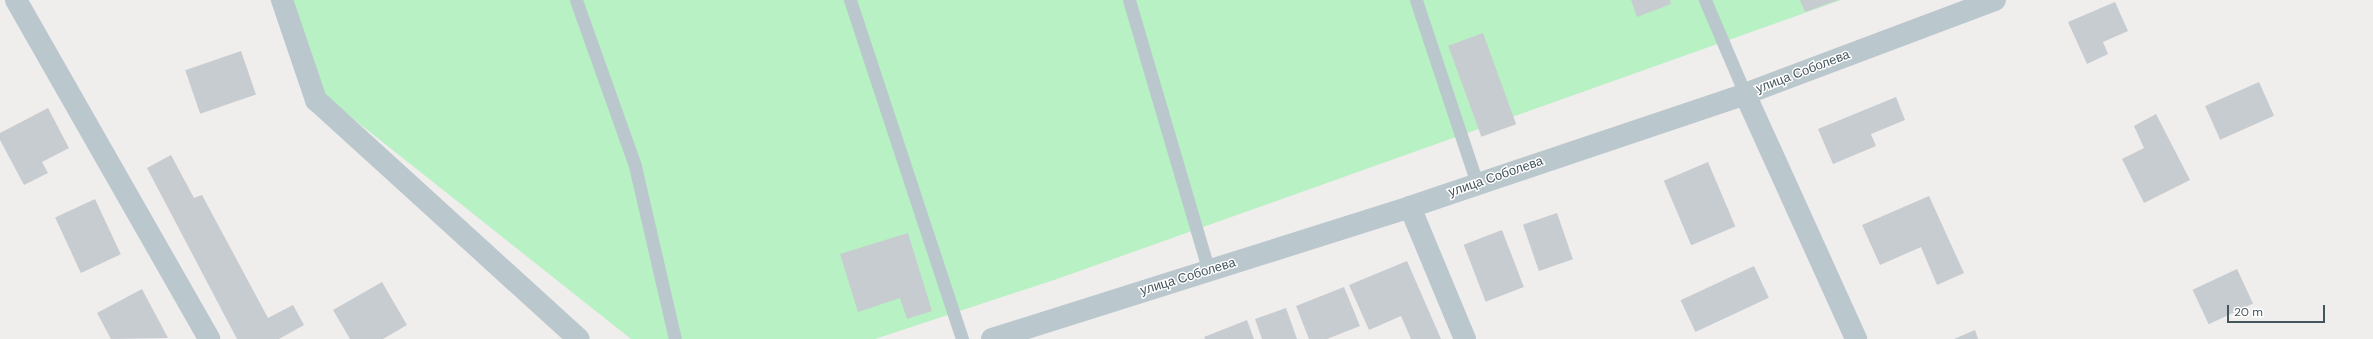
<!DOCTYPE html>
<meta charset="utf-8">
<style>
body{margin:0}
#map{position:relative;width:2373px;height:339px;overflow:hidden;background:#f0eded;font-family:"DM Sans",sans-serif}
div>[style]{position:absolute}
.green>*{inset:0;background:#b8f1c3}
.building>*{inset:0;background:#c7ccd0;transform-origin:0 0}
.service>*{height:13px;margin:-6.5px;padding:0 6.5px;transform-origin:6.5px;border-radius:6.5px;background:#bac8ce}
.minor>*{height:22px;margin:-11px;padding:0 11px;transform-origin:11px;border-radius:11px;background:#bac8ce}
span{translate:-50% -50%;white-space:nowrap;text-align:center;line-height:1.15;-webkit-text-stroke:3px #fff;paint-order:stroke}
.street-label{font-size:13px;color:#44555c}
.scale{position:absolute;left:2227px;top:305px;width:98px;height:18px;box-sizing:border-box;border:2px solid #44555c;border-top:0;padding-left:5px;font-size:12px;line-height:14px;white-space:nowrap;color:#44555c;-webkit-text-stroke:3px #fff;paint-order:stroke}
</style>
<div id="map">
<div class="green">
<i style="clip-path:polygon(277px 0,1841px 0,1057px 279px,875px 339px,631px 339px,303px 79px)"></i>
</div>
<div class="building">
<i style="clip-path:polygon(1631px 0,1670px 0,1671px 4px,1637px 17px)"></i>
<i style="clip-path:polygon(1800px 0,1838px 0,1805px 12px)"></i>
<i style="clip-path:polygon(2115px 2px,2128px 31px,2103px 42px,2108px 54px,2087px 64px,2068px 22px)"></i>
<i style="left:1483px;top:33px;width:97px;height:37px;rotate:70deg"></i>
<i style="left:241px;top:51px;width:46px;height:59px;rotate:71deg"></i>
<i style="left:2259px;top:82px;width:37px;height:59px;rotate:66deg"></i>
<i style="clip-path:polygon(1896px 97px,1905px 120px,1871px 134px,1876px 146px,1833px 164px,1818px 129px)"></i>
<i style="clip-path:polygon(48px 108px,69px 148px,42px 162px,48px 173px,24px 185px,0 140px,0 133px)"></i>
<i style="clip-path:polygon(2156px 114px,2190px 180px,2144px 203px,2122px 159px,2144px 148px,2134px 126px)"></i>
<i style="clip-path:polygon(171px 155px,194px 198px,202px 195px,268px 318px,293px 305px,304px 325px,279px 339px,237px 339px,147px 168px)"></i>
<i style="left:1708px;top:162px;width:70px;height:48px;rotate:67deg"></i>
<i style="clip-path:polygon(1929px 196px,1964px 273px,1937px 285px,1921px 247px,1880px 265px,1862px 225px)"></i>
<i style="left:95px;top:199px;width:61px;height:44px;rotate:65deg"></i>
<i style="left:1557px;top:213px;width:49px;height:36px;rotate:71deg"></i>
<i style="left:1502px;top:230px;width:61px;height:41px;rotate:69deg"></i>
<i style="clip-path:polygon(908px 233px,932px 311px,907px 319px,900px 298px,858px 312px,840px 254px)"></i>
<i style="clip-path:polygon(1407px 261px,1441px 339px,1411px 339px,1401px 316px,1369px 330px,1349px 285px)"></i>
<i style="left:1754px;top:266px;width:35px;height:81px;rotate:65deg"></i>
<i style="left:2237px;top:269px;width:38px;height:49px;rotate:65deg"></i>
<i style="clip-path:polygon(382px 282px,407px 325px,383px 339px,350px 339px,333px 310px)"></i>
<i style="clip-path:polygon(1344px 287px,1360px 326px,1327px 339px,1309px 339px,1296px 306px)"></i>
<i style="clip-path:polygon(142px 289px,168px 338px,111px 339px,97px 313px)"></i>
<i style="clip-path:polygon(1286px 308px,1297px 339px,1262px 339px,1255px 319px)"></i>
<i style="clip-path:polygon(1247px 320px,1254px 339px,1205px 339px,1204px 337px)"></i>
<i style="clip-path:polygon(1975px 330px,1978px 339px,1954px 339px)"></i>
</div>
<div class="service">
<i style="left:576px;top:0;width:176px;rotate:70.4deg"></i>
<i style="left:635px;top:166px;width:178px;rotate:77deg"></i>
<i style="left:850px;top:0;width:357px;rotate:71.7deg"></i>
<i style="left:1129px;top:0;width:283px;rotate:73.6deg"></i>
<i style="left:1416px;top:0;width:193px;rotate:71.6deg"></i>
<i style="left:1705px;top:0;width:102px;rotate:66.9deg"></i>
</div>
<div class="minor">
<i style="left:16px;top:0;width:390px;rotate:60.3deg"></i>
<i style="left:282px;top:0;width:106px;rotate:71.2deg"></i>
<i style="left:316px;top:100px;width:355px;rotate:42.3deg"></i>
<i style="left:1745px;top:94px;width:269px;rotate:65.6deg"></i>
<i style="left:1410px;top:207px;width:143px;rotate:67.4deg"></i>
<i style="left:992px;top:339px;width:438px;rotate:-17.5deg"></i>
<i style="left:1410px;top:207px;width:354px;rotate:-18.6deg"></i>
<i style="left:1745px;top:94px;width:267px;rotate:-20.6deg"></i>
</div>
<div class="street-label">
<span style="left:1803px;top:72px;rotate:-21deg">улица Соболева</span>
<span style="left:1496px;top:177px;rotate:-19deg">улица Соболева</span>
<span style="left:1188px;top:277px;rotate:-17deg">улица Соболева</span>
</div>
<div class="scale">20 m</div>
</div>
